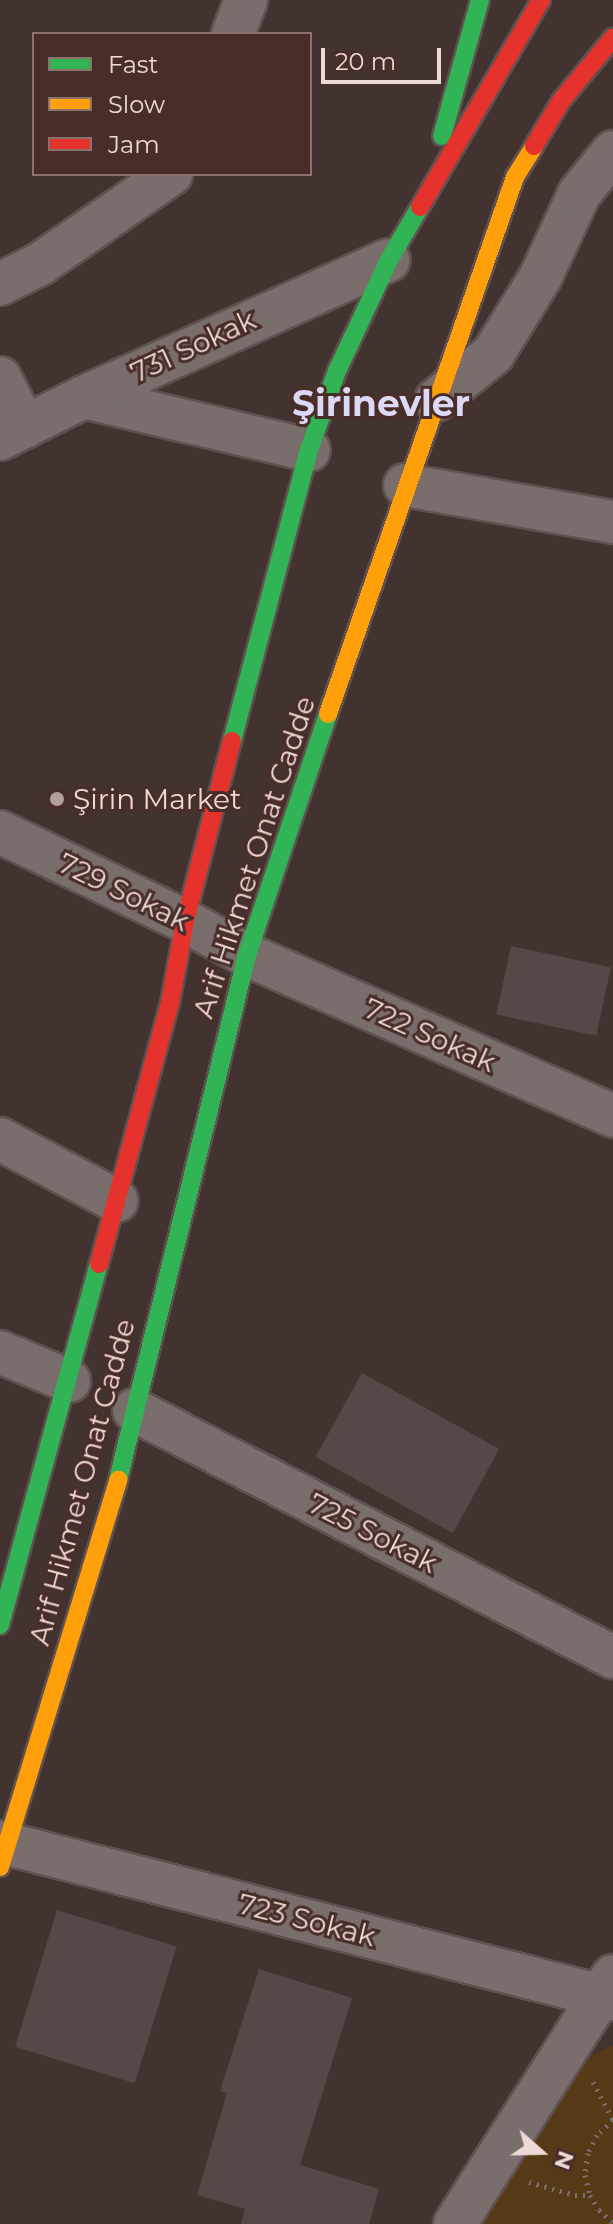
<!DOCTYPE html>
<meta charset="utf-8">
<style>
body{margin:0}
#map{position:relative;width:613px;height:2224px;overflow:hidden;background:#423330;font-family:Montserrat,sans-serif}
div>[style]{position:absolute}
.green>*{inset:0;background:#563917}
.building>*{inset:0;background:#554948;transform-origin:0 0}
.path>*{height:5px;margin-top:-2.5px;transform-origin:0;background:repeating-linear-gradient(90deg,#7c706e 0 2px,transparent 0 8px)}
.roads{filter:drop-shadow(2px 0 #5f514f) drop-shadow(-2px 0 #5f514f) drop-shadow(0 2px #5f514f) drop-shadow(0 -2px #5f514f)}
.street>*{height:42px;margin:-21px;padding:0 21px;transform-origin:21px;border-radius:21px;background:#796e6c}
.fast>*{height:18px;margin:-9px;padding:0 9px;transform-origin:9px;border-radius:9px;background:#30b455}
.slow>*{height:18px;margin:-9px;padding:0 9px;transform-origin:9px;border-radius:9px;background:#ff9f0a}
.jam>*{height:18px;margin:-9px;padding:0 9px;transform-origin:9px;border-radius:9px;background:#e5322d}
.dots>*{width:22px;height:22px;translate:-50% -50%;box-sizing:border-box;border:4px solid #492d29;border-radius:50%}
span{translate:-50% -50%;white-space:nowrap;text-align:center;line-height:1.15;-webkit-text-stroke:6px #492d29;paint-order:stroke}
.street-label{font-size:28px;color:#eddad7}
.poi-label{font-size:28px;color:#eddad7}
.left{translate:0 -50%;text-align:left}
.district-label{font-size:36px;color:#dcd9f6;font-weight:700}
.legend{position:absolute;left:32px;top:32px;width:280px;height:144px;box-sizing:border-box;background:#492d29;border:2px solid #8b726f;margin:0;padding:10px 14px;list-style:none;font-size:24px;color:#eddad7}
.legend li{display:flex;align-items:center;gap:16px;height:40px}
.legend b{width:40px;border:2px solid #8b726f}
.north{position:absolute;left:501px;top:2112px;width:80px;height:80px;-webkit-text-stroke:6px #492d29;paint-order:stroke;rotate:110deg;font-size:22px;font-weight:700;line-height:32px;text-align:center;color:#eddad7}
.north::after{content:'';display:block;margin:auto;width:28px;height:36px;background:#eddad7;clip-path:polygon(50% 0,100% 100%,50% 72%,0 100%)}
.scale{position:absolute;left:321px;top:48px;width:120px;height:36px;box-sizing:border-box;border:4px solid #eddad7;border-top:0;padding-left:10px;font-size:24px;line-height:28px;white-space:nowrap;color:#eddad7;-webkit-text-stroke:6px #492d29;paint-order:stroke}
</style>
<div id="map">
<div class="green">
<i style="clip-path:polygon(613px 2046px,613px 2224px,477px 2224px,581px 2059px)"></i>
</div>
<div class="building">
<i style="left:511px;top:946px;width:102px;height:70px;rotate:12deg"></i>
<i style="left:362px;top:1373px;width:157px;height:96px;rotate:29deg"></i>
<i style="left:57px;top:1910px;width:125px;height:143px;rotate:17deg"></i>
<i style="clip-path:polygon(259px 1969px,352px 1998px,300px 2165px,379px 2189px,369px 2224px,241px 2224px,245px 2209px,197px 2195px,227px 2093px,220px 2091px)"></i>
</div>
<div class="path">
<i style="left:593px;top:2082px;width:43px;rotate:62.2deg"></i>
<i style="left:613px;top:2120px;width:22px;rotate:137deg"></i>
<i style="left:597px;top:2135px;width:20px;rotate:117deg"></i>
<i style="left:588px;top:2153px;width:22px;rotate:98deg"></i>
<i style="left:585px;top:2175px;width:21px;rotate:76deg"></i>
<i style="left:590px;top:2195px;width:17px;rotate:59deg"></i>
<i style="left:599px;top:2210px;width:19px;rotate:43deg"></i>
<i style="left:529px;top:2182px;width:48px;rotate:15.8deg"></i>
<i style="left:575px;top:2195px;width:15px"></i>
</div>
<div class="roads">
<div class="street">
<i style="left:233px;top:34px;width:36px;rotate:-69deg"></i>
<i style="left:0;top:284px;width:45px;rotate:-26.6deg"></i>
<i style="left:40px;top:264px;width:159px;rotate:-34.5deg"></i>
<i style="left:0;top:378px;width:55px;rotate:63deg"></i>
<i style="left:84px;top:397px;width:231px;rotate:13.3deg"></i>
<i style="left:436px;top:400px;width:73px;rotate:-38.9deg"></i>
<i style="left:493px;top:354px;width:92px;rotate:-58.4deg"></i>
<i style="left:541px;top:276px;width:90px;rotate:-65.1deg"></i>
<i style="left:579px;top:194px;width:54px;rotate:-51deg"></i>
<i style="left:0;top:439px;width:94px;rotate:-26.6deg"></i>
<i style="left:84px;top:397px;width:334px;rotate:-24.2deg"></i>
<i style="left:405px;top:485px;width:211px;rotate:10.1deg"></i>
<i style="left:0;top:832px;width:205px;rotate:25.7deg"></i>
<i style="left:185px;top:921px;width:71px;rotate:28.7deg"></i>
<i style="left:247px;top:955px;width:400px;rotate:23.7deg"></i>
<i style="left:0;top:1139px;width:132px;rotate:27.9deg"></i>
<i style="left:0;top:1352px;width:75px;rotate:22.8deg"></i>
<i style="left:134px;top:1410px;width:539px;rotate:27.28deg"></i>
<i style="left:0;top:1842px;width:633px;rotate:14.37deg"></i>
<i style="left:455px;top:2224px;width:294px;rotate:-57.5deg"></i>
</div>
<div class="fast">
<i style="left:442px;top:136px;width:141px;rotate:-74.4deg"></i>
<i style="left:232px;top:741px;width:301px;rotate:-75.2deg"></i>
<i style="left:309px;top:450px;width:84px;rotate:-70.5deg"></i>
<i style="left:337px;top:371px;width:123px;rotate:-64.9deg"></i>
<i style="left:389px;top:260px;width:61px;rotate:-59.7deg"></i>
<i style="left:118px;top:1480px;width:541px;rotate:-76.2deg"></i>
<i style="left:247px;top:955px;width:254px;rotate:-71.4deg"></i>
<i style="left:0;top:1625px;width:374px;rotate:-74.7deg"></i>
</div>
<div class="slow">
<i style="left:328px;top:714px;width:569px;rotate:-70.8deg"></i>
<i style="left:515px;top:177px;width:36px;rotate:-58deg"></i>
<i style="left:0;top:1867px;width:405px;rotate:-73deg"></i>
</div>
<div class="jam">
<i style="left:534px;top:146px;width:52px;rotate:-59deg"></i>
<i style="left:561px;top:101px;width:82px;rotate:-50.5deg"></i>
<i style="left:420px;top:207px;width:240px;rotate:-59.7deg"></i>
<i style="left:99px;top:1264px;width:270px;rotate:-74.8deg"></i>
<i style="left:170px;top:1003px;width:83px;rotate:-79.6deg"></i>
<i style="left:185px;top:921px;width:186px;rotate:-75.4deg"></i>
</div>
</div>
<div class="dots">
<i style="left:57px;top:799px;background:#b1a09d"></i>
</div>
<div class="street-label">
<span style="left:193px;top:346px;rotate:-25deg">731 Sokak</span>
<span style="left:254px;top:857px;rotate:-72deg">Arif Hikmet Onat Cadde</span>
<span style="left:124px;top:892px;rotate:26deg">729 Sokak</span>
<span style="left:430px;top:1035px;rotate:24deg">722 Sokak</span>
<span style="left:82px;top:1482px;rotate:-75deg">Arif Hikmet Onat Cadde</span>
<span style="left:373px;top:1533px;rotate:27deg">725 Sokak</span>
<span style="left:307px;top:1920px;rotate:14deg">723 Sokak</span>
</div>
<div class="poi-label">
<span class="left" style="left:73px;top:799px">Şirin Market</span>
</div>
<div class="district-label">
<span style="left:381px;top:404px">Şirinevler</span>
</div>
<ul class="legend">
<li><b style="height:10px;background:#30b455"></b>Fast</li>
<li><b style="height:10px;background:#ff9f0a"></b>Slow</li>
<li><b style="height:10px;background:#e5322d"></b>Jam</li>
</ul>
<div class="north">N</div>
<div class="scale">20 m</div>
</div>
